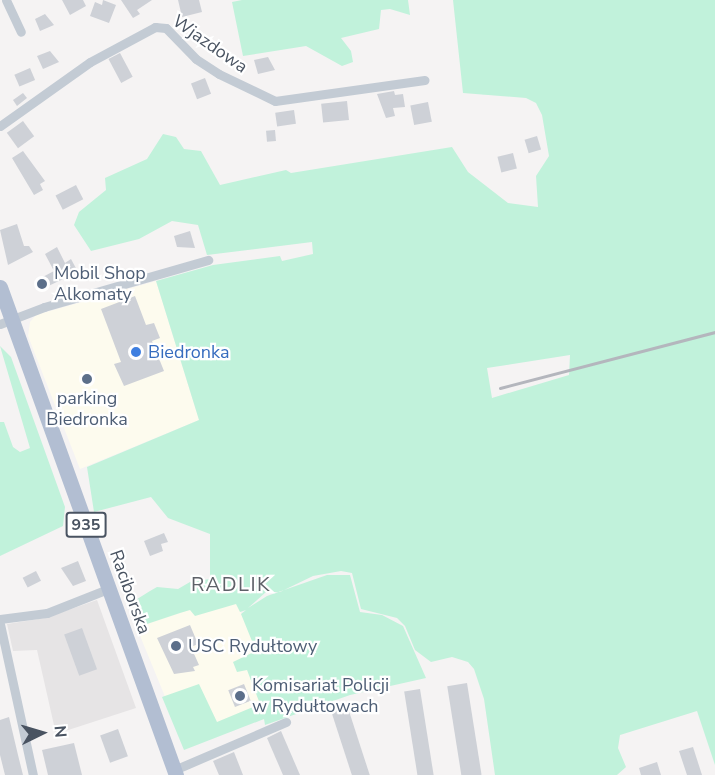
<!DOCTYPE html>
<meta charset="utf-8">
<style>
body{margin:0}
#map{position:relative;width:715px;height:775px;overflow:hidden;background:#f5f3f3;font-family:"Nunito Sans",sans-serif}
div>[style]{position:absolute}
.commercial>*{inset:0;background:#fdfbee}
.education>*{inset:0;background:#e6e4e5}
.green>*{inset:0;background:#c1f2db}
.building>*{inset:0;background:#ced1d7;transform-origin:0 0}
.minor>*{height:9px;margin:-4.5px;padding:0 4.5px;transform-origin:4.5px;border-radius:4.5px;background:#c3cbd4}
.primary>*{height:15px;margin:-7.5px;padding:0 7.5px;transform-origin:7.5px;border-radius:7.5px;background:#b2bed2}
.rail>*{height:3px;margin:-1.5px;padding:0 1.5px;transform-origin:1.5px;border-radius:1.5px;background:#b4b6bd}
.dots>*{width:16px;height:16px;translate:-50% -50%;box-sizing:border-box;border:3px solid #fff;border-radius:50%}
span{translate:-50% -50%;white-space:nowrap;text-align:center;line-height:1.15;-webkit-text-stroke:4.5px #fff;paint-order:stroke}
.shield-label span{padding:2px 4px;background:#fff;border:2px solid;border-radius:4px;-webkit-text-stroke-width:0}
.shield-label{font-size:16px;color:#495361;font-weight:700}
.street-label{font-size:18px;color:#495361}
.service-label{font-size:18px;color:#4e5e75}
.left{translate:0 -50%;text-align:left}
.shop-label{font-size:18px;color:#366cbe}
.neighbourhood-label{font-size:20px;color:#5e6168;letter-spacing:1.5px}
.north{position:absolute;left:12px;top:703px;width:60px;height:60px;-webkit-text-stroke:4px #fff;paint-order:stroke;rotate:85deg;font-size:16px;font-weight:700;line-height:24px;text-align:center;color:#495361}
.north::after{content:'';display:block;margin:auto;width:21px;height:27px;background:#495361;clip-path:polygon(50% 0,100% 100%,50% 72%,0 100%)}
</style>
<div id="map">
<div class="commercial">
<i style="clip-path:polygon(156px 281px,199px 420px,80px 469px,28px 336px,30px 322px,36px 315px)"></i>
<i style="clip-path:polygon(236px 601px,258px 651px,239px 670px,251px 670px,263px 705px,214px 726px,166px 699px,136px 626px,187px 609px)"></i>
</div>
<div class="education">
<i style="clip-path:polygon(97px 600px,136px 708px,56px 734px,37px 650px,13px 651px,7px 624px,45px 618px)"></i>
</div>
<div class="green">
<i style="clip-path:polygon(242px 0,408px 0,410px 15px,390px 9px,381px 10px,379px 29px,341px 38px,351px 51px,353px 62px,342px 66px,306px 46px,243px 56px,232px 2px)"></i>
<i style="clip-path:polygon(evenodd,453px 0,715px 0,715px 765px,697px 711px,620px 735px,618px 748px,626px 767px,617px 775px,495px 775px,484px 699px,474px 669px,468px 662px,452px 657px,431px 662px,415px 650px,405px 626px,397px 618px,361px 609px,352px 573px,341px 571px,313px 576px,280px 592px,266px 592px,248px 608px,267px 596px,327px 575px,350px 575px,360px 612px,382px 615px,403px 626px,426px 678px,350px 695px,265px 725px,264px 719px,184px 750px,162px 697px,199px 684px,217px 722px,260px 704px,247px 670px,237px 672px,233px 662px,256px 651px,241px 614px,246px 610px,240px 612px,236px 604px,195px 616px,190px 610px,180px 613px,147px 624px,139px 621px,134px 601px,150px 591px,157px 587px,178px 589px,190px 582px,210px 579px,210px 534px,168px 518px,151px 497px,94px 512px,87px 467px,199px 420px,156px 281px,213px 265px,280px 256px,282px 261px,313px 254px,312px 242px,207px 255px,198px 225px,172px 221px,139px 239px,91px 251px,74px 225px,79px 212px,106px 190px,105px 178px,147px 159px,163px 134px,176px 137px,184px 149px,201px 151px,220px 185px,286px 170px,291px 173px,452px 147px,468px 172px,508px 203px,538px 207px,536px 176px,549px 156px,542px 115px,536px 103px,526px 98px,463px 93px,453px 0,570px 355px,569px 375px,492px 398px,487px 368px,570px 355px)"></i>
<i style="clip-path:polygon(0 346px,11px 357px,65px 507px,63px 526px,0 556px,0 422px,4px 422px,13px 447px,20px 452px,30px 448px)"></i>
</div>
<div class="building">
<i style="clip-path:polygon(62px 0,83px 0,86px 6px,70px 15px)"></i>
<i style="clip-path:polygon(103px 0,116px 5px,109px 23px,90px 16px,95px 2px,102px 5px)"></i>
<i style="clip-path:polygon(121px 0,152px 0,137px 10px,140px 14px,133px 18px)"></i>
<i style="clip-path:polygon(178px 0,199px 0,202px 12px,182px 17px)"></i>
<i style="clip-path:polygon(45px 14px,54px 25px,40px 31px,35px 19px)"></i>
<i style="clip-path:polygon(50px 51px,59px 62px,43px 69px,37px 56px)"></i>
<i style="left:120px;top:53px;width:27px;height:13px;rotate:62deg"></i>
<i style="clip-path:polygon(268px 57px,275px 70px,258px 74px,254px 60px)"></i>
<i style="left:30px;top:68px;width:13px;height:17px;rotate:67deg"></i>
<i style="left:205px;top:78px;width:17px;height:15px;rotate:69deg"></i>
<i style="clip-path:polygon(394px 91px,395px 95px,403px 94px,405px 107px,393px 108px,395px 116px,386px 118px,377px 94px)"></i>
<i style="clip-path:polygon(23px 93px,27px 98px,17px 106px,13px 100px)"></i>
<i style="left:347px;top:101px;width:19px;height:26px;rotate:84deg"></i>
<i style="left:428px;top:102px;width:20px;height:18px;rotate:79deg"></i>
<i style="left:294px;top:110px;width:14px;height:19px;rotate:82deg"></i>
<i style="left:23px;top:121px;width:19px;height:20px;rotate:54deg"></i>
<i style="left:275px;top:130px;width:11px;height:9px;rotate:85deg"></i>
<i style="left:537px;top:136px;width:14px;height:13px;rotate:73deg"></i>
<i style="clip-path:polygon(23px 151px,45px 181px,40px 184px,43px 190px,34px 195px,12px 158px)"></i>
<i style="left:513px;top:153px;width:16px;height:16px;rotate:76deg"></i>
<i style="left:76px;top:185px;width:16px;height:23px;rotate:63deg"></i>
<i style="clip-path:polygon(17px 224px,24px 246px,29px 246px,33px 252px,8px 265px,0 230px)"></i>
<i style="clip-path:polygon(190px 231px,195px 248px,177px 247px,174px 236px)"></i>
<i style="clip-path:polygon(57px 247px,65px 263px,71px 259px,78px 272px,42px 289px,37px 280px,54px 271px,45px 254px)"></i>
<i style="clip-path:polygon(135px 296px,146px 325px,154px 323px,160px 338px,152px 341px,164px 371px,124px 386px,114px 364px,121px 362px,101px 309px)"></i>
<i style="clip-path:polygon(164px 533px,168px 542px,161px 544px,163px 551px,150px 556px,144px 541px)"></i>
<i style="clip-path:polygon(78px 561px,86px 581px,73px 586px,61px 568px)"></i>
<i style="left:36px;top:571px;width:11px;height:15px;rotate:63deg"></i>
<i style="clip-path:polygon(190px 625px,198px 644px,191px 647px,199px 665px,193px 667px,195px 671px,174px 674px,157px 638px)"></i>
<i style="left:82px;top:628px;width:44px;height:19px;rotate:70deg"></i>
<i style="left:467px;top:683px;width:93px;height:20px;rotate:81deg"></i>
<i style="left:244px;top:684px;width:18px;height:17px;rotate:68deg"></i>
<i style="left:420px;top:689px;width:87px;height:16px;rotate:81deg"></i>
<i style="left:347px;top:705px;width:74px;height:17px;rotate:72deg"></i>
<i style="clip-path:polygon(9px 717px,18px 755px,23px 775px,5px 775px,0 755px,0 720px)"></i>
<i style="left:118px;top:729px;width:29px;height:19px;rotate:70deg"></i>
<i style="clip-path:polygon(281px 731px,300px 775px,283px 775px,267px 738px)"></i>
<i style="clip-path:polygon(74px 743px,82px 775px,48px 775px,42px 750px)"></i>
<i style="clip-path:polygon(693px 747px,702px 775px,687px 775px,679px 751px)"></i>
<i style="clip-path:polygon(234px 752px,243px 775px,219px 775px,213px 761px)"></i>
<i style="clip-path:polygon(657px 762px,661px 775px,641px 775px,639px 768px)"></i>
</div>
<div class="minor">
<i style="left:6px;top:0;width:35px;rotate:65deg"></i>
<i style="left:0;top:126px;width:110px;rotate:-35.4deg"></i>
<i style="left:90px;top:62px;width:74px;rotate:-28.3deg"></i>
<i style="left:155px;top:27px;width:11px;rotate:5deg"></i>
<i style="left:166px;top:28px;width:43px;rotate:45.9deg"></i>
<i style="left:196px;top:59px;width:27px;rotate:33deg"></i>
<i style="left:219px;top:74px;width:62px;rotate:25.7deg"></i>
<i style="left:275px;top:101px;width:151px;rotate:-8deg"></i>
<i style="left:0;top:324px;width:47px;rotate:-21.1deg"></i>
<i style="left:44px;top:307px;width:171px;rotate:-16deg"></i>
<i style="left:0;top:619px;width:47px;rotate:-7.3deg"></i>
<i style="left:47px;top:613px;width:66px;rotate:-21.5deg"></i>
<i style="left:0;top:624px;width:155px;rotate:77.7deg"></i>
<i style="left:174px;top:770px;width:122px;rotate:-23.2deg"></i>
</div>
<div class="primary">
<i style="left:0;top:287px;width:519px;rotate:70.17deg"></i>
</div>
<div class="rail">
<i style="left:500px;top:388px;width:222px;rotate:-14.6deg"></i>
</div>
<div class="dots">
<i style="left:42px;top:284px;background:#5c6f8a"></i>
<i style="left:136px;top:352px;background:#3f7fe0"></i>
<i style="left:87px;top:379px;background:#5c6f8a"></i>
<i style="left:176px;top:646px;background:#5c6f8a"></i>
<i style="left:240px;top:696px;background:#5c6f8a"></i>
</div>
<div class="shield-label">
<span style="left:86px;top:525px">935</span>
</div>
<div class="street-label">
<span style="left:210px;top:44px;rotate:35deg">Wjazdowa</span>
<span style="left:130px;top:592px;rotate:70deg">Raciborska</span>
</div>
<div class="service-label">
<span class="left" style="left:54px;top:284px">Mobil Shop<br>Alkomaty</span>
<span style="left:87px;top:409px">parking<br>Biedronka</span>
<span class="left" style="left:188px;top:646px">USC Rydułtowy</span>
<span class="left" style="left:252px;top:696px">Komisariat Policji<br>w Rydułtowach</span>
</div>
<div class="shop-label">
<span class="left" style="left:148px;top:352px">Biedronka</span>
</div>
<div class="neighbourhood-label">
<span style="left:231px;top:584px">RADLIK</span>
</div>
<div class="north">N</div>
</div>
